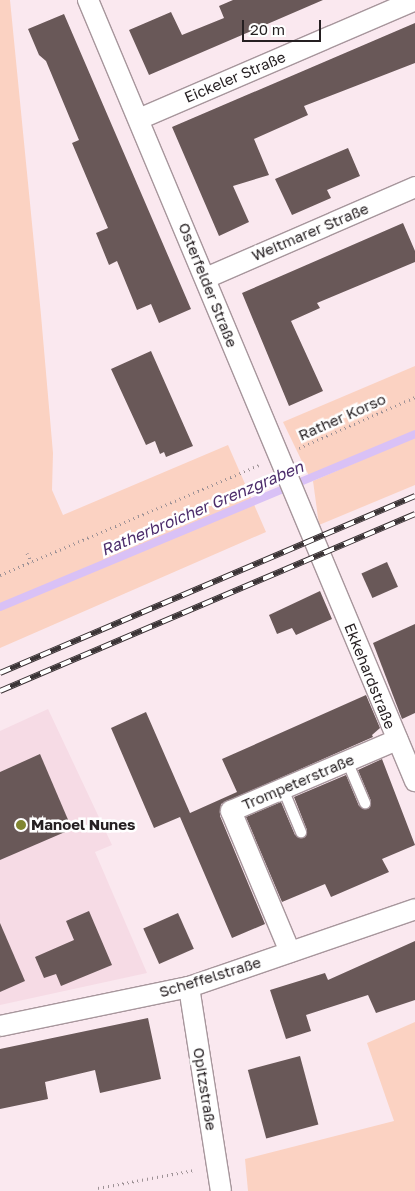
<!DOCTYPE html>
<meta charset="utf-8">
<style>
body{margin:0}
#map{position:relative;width:415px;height:1191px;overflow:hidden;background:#fae8ef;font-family:"Golos Text",sans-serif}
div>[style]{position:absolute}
.built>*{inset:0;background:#f6dbe5}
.green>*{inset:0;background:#fbd2c2}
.stream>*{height:8px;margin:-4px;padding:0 4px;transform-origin:4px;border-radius:4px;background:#d9c1f6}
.building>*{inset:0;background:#695858;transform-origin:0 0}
.path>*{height:3px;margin-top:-1.5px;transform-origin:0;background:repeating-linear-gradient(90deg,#9e9296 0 1px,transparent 0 5px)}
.roads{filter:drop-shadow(1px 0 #a7969c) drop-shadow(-1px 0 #a7969c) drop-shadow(0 1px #a7969c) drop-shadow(0 -1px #a7969c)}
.lane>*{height:10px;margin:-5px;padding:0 5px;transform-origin:5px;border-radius:5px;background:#fff}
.street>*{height:20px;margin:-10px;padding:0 10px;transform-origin:10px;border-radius:10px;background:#fff}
.rail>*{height:5.5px;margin-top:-2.75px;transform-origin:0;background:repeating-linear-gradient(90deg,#fff 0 11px,#3b3436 0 22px);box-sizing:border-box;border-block:1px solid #3b3436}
.dots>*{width:14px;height:14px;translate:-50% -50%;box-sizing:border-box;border:2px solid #fff;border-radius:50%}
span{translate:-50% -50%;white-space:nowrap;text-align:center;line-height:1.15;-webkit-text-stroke:5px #fff;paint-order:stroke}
.street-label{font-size:15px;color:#251f21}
.poi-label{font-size:15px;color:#251f21;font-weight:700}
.left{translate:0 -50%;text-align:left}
.water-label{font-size:16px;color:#4c2c6b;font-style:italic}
.scale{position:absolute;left:242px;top:20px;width:79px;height:22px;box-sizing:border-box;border:2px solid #251f21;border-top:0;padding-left:6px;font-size:15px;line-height:18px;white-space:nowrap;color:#251f21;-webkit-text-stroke:4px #fff;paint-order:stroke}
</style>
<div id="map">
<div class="built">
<i style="clip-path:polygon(48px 709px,112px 845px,95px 852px,147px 973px,0 1005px,0 731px)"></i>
</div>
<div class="green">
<i style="clip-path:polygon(0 0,10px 0,41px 315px,53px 453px,52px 490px,63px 515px,228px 445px,266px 532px,0 648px)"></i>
<i style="clip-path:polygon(415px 366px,415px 431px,309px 476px,283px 422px)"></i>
<i style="clip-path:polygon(415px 437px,415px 485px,319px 525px,313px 481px)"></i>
<i style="clip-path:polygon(415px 1022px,415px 1191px,248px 1191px,245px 1159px,394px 1121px,367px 1043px)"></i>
</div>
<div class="stream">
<i style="left:0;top:607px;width:450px;rotate:-22.6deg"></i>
</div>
<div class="building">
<i style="clip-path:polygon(233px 0,323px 0,149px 75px,129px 30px,171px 12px,182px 35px,224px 18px,219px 6px)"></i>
<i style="clip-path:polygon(64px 14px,191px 309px,159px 323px,151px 304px,137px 310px,117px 261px,109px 265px,96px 233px,108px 228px,72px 143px,79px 140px,46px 61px,39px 55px,28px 29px)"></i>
<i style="clip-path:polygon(415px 23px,415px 63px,304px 106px,308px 115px,254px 139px,269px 175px,233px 186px,249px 222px,219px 236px,172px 127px)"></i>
<i style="clip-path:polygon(348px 148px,360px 176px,327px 190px,331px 198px,292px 215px,275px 179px)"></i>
<i style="clip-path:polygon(403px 223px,415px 251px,415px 262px,317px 303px,320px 308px,291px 321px,323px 391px,289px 406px,242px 293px)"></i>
<i style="clip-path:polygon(151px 351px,193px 446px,166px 457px,164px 452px,160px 454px,155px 441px,146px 445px,111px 369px)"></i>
<i style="left:387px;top:562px;width:27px;height:28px;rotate:66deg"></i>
<i style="clip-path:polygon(320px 591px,332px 619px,296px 635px,292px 628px,277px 634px,269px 615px)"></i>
<i style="clip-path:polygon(415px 624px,415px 713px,402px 719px,373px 643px)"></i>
<i style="clip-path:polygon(366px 695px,380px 728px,372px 735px,373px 737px,221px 804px,220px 816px,265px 924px,232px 938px,180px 817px,154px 828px,111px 728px,146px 712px,190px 813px,237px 792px,222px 759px)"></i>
<i style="clip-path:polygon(40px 754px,72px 829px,0 860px,0 772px)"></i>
<i style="clip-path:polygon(382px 759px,415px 845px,382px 859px,389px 872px,331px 897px,325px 884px,282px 902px,246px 817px,281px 802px,295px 835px,304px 838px,307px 830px,294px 797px,346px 775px,359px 806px,368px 809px,371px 801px,358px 770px)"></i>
<i style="clip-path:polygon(89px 911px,112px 965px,61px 986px,56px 974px,44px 978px,35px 957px,74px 940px,66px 921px)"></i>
<i style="left:178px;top:913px;width:39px;height:38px;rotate:66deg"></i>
<i style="clip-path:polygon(0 923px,25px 981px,0 992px)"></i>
<i style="clip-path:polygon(415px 941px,415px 1000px,376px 1013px,368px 995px,306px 1015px,311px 1031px,286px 1039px,270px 990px,325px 973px,328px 980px)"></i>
<i style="clip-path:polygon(148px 1018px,161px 1079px,100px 1093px,95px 1070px,45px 1082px,48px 1099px,0 1109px,0 1049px)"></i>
<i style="left:300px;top:1056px;width:71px;height:54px;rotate:75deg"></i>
</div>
<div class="path">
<i style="left:299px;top:448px;width:127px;rotate:-23.7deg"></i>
<i style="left:27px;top:553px;width:10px;rotate:66deg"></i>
<i style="left:0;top:575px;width:281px;rotate:-23deg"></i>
<i style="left:98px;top:1188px;width:98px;rotate:-10.6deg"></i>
</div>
<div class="roads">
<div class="lane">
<i style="left:347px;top:761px;width:46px;rotate:66.8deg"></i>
<i style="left:283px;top:789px;width:47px;rotate:67.3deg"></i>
</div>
<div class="street">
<i style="left:88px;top:0;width:847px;rotate:67.28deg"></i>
<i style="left:139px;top:119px;width:301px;rotate:-23.3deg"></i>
<i style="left:206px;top:278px;width:228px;rotate:-23.5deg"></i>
<i style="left:290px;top:952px;width:153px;rotate:-112.7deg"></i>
<i style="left:231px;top:811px;width:181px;rotate:-23.2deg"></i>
<i style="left:189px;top:987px;width:206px;rotate:81.1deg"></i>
<i style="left:0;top:1026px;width:193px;rotate:-11.7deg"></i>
<i style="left:189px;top:987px;width:239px;rotate:-19deg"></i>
</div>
</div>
<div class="rail">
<i style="left:0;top:673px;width:451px;rotate:-23.1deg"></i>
<i style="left:0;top:691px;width:451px;rotate:-23.1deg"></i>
</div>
<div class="dots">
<i style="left:21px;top:825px;background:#818631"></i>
</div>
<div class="street-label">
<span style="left:235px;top:77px;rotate:-23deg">Eickeler Straße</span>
<span style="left:310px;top:232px;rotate:-23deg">Weitmarer Straße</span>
<span style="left:208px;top:285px;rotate:68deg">Osterfelder Straße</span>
<span style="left:342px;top:417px;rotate:-24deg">Rather Korso</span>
<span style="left:370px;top:676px;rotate:68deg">Ekkehardstraße</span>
<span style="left:298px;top:782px;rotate:-23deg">Trompeterstraße</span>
<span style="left:210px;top:977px;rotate:-17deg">Scheffelstraße</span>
<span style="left:205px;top:1089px;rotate:81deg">Opitzstraße</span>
</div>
<div class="poi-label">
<span class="left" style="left:31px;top:825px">Manoel Nunes</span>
</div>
<div class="water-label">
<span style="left:202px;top:508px;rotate:-23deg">Ratherbroicher Grenzgraben</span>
</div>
<div class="scale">20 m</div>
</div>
